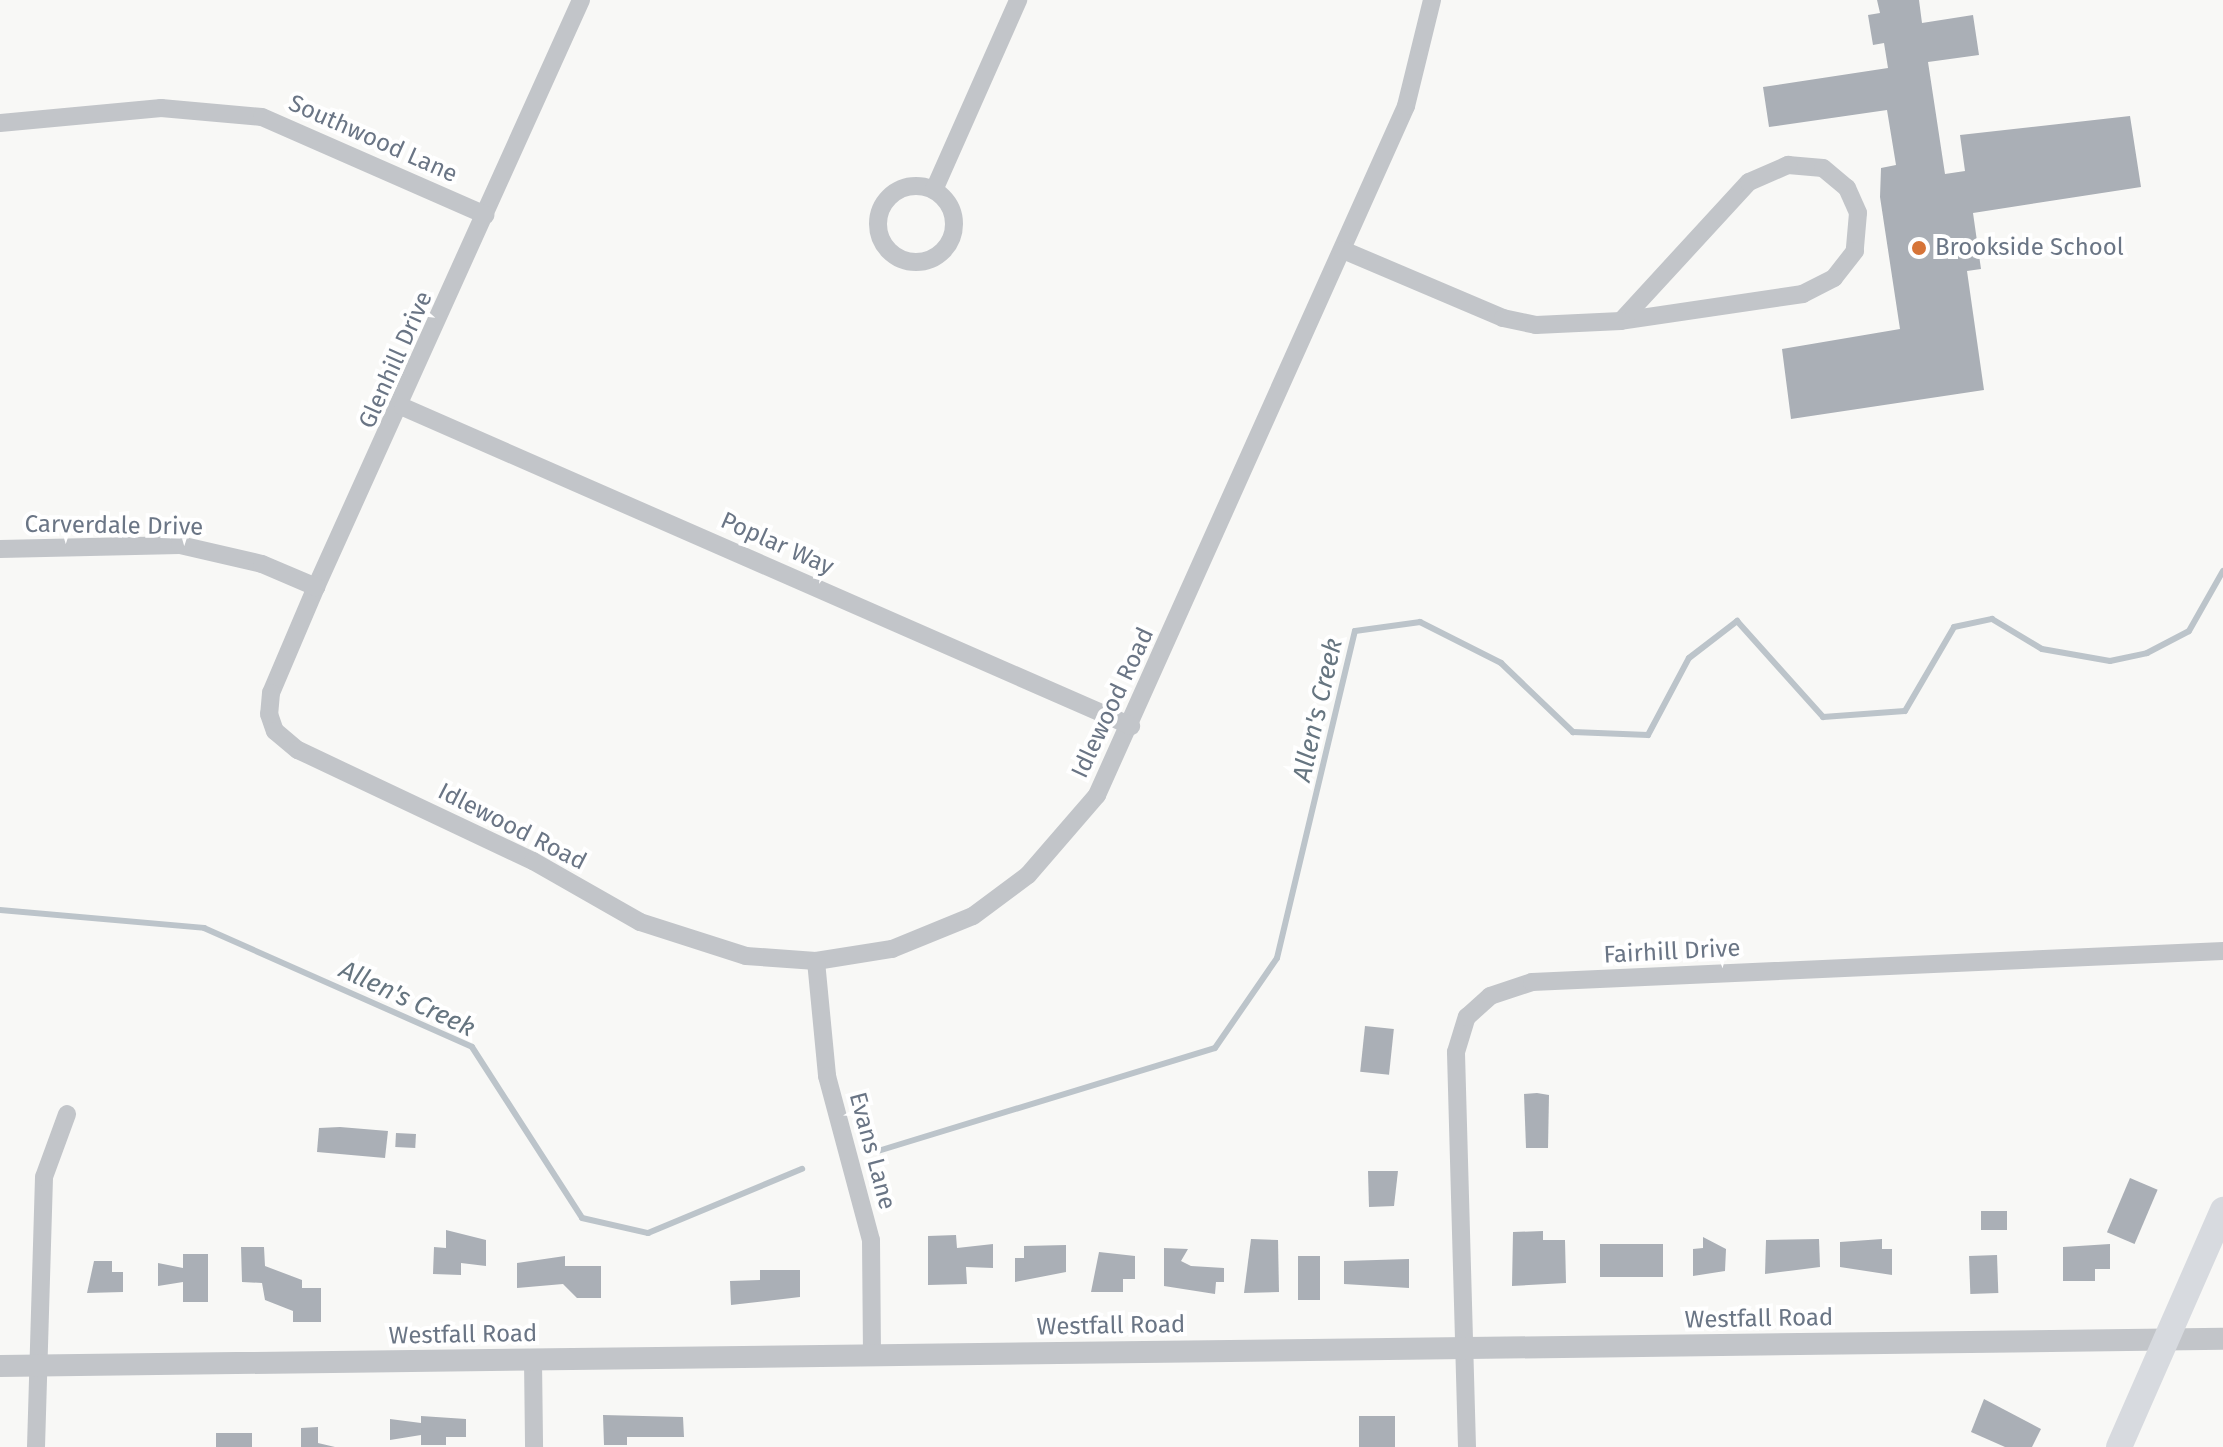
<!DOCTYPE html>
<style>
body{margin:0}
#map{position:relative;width:2223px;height:1447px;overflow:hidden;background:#f8f8f6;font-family:"Fira Sans",sans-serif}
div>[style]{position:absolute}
.stream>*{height:6px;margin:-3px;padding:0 3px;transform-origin:3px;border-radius:3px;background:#bcc4ca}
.building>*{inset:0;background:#aaafb6;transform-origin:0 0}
.minor>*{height:18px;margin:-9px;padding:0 9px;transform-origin:9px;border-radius:9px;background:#c2c5c9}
.minor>.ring{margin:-9px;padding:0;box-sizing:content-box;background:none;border:18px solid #c2c5c9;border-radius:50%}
.tertiary>*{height:22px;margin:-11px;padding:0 11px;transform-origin:11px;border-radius:11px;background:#c2c5c9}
.secondary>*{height:26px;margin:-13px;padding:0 13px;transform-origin:13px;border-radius:13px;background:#d7dadf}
.dots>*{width:22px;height:22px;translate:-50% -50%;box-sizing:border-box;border:4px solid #fff;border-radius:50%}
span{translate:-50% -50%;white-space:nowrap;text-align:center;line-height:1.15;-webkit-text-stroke:8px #fff;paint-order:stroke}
.street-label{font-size:24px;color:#6a7585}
.poi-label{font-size:24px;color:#6a7585}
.left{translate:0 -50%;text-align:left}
.water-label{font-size:26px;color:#667580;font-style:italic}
</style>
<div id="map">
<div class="stream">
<i style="left:0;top:910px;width:205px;rotate:5deg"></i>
<i style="left:204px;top:928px;width:293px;rotate:23.9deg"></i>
<i style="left:472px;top:1047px;width:203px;rotate:57.2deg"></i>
<i style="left:582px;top:1218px;width:68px;rotate:12.8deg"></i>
<i style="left:648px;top:1233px;width:167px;rotate:-22.6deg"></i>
<i style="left:878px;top:1151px;width:352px;rotate:-17deg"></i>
<i style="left:1215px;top:1048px;width:109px;rotate:-55.4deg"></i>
<i style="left:1277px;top:958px;width:336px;rotate:-76.6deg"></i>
<i style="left:1355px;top:631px;width:66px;rotate:-7.9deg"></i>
<i style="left:1420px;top:622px;width:91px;rotate:26.8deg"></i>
<i style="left:1501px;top:663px;width:100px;rotate:43.8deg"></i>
<i style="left:1573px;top:732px;width:75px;rotate:2.3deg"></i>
<i style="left:1648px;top:735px;width:87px;rotate:-62deg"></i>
<i style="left:1689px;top:658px;width:61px;rotate:-37.6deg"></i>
<i style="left:1737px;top:621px;width:129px;rotate:48.1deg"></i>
<i style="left:1823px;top:717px;width:82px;rotate:-4.2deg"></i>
<i style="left:1905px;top:711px;width:97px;rotate:-59.7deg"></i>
<i style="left:1954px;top:627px;width:39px;rotate:-12deg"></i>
<i style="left:1992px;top:619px;width:58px;rotate:31deg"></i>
<i style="left:2042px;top:649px;width:69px;rotate:10deg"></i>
<i style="left:2110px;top:661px;width:38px;rotate:-12deg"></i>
<i style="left:2147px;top:653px;width:47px;rotate:-27.6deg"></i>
<i style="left:2189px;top:631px;width:69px;rotate:-60.5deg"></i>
</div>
<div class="building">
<i style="clip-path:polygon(1877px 0,1919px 0,1922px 23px,1973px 15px,1979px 55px,1928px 62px,1945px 174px,1965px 171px,1960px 135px,2130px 116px,2141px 187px,1973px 213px,1981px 269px,1967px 271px,1984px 390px,1791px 419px,1782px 349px,1900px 329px,1880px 197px,1881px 168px,1896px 165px,1887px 110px,1769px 127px,1763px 87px,1888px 68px,1884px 43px,1873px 45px,1868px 15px,1880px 13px)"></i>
<i style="left:1365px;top:1026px;width:29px;height:46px;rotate:6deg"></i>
<i style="clip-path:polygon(1537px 1093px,1549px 1095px,1548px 1148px,1526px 1148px,1524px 1094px)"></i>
<i style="clip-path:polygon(340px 1127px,388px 1131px,385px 1158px,317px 1152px,319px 1128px)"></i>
<i style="left:396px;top:1133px;width:20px;height:14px;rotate:3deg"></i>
<i style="clip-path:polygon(1368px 1171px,1398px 1171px,1394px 1206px,1369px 1207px)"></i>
<i style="left:2130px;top:1178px;width:30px;height:59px;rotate:23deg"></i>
<i style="left:2007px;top:1211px;width:19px;height:26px;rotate:90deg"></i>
<i style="clip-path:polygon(446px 1230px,486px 1240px,486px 1266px,461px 1263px,461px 1275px,433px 1274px,434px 1247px,446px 1248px)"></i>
<i style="clip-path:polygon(1543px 1231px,1543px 1240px,1565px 1240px,1566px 1283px,1512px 1286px,1513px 1232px)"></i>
<i style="clip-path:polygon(956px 1235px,957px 1248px,993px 1244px,993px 1268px,966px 1267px,967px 1284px,928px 1285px,928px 1236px)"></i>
<i style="clip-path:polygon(1703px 1237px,1726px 1249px,1725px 1271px,1693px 1276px,1693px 1249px,1703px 1248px)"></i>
<i style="clip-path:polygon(1251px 1239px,1278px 1240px,1279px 1292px,1244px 1293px)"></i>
<i style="clip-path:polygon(1819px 1239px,1820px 1267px,1765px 1274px,1766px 1240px)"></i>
<i style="clip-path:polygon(1882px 1239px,1882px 1249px,1892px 1249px,1892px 1275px,1840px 1267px,1840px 1242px)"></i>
<i style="left:1663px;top:1244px;width:33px;height:63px;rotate:90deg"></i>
<i style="clip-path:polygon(2110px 1244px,2110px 1269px,2095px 1269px,2095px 1281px,2063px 1281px,2063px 1247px)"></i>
<i style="clip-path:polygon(1066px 1245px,1066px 1272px,1015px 1282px,1015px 1258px,1024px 1258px,1024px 1246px)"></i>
<i style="clip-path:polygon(241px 1247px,264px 1247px,265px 1266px,302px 1280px,302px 1288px,321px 1288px,321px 1322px,293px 1322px,293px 1311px,265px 1300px,262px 1283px,242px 1282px)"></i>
<i style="clip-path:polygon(1164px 1248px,1188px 1249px,1181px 1261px,1191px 1266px,1224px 1268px,1224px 1282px,1216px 1282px,1215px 1294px,1164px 1286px)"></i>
<i style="clip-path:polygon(1099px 1252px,1135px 1256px,1135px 1279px,1123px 1279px,1123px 1292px,1091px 1292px)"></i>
<i style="clip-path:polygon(183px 1254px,208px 1254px,208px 1302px,183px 1302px,183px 1282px,158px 1286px,158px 1263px,183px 1268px)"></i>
<i style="left:1997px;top:1255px;width:38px;height:28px;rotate:88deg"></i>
<i style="clip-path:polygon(565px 1256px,565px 1266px,601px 1266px,601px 1298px,577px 1298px,563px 1284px,517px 1288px,517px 1263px)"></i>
<i style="left:1320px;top:1256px;width:44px;height:22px;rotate:90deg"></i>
<i style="clip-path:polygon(1409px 1259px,1409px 1288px,1344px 1284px,1344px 1261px)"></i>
<i style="clip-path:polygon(94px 1261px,112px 1261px,112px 1272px,123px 1272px,123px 1292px,87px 1293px)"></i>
<i style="clip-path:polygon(760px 1270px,800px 1270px,800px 1297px,731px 1305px,730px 1281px,760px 1280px)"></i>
<i style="clip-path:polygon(1984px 1399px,2041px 1429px,2032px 1447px,2005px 1447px,1971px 1432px)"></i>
<i style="clip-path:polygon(603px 1415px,683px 1417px,684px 1437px,627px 1437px,627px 1445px,604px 1445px)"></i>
<i style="clip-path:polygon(421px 1416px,466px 1419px,466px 1437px,446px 1437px,446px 1445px,421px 1445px,421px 1435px,390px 1440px,390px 1419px,421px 1423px)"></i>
<i style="left:1395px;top:1416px;width:31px;height:36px;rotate:90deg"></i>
<i style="clip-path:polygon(318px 1427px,318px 1443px,335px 1447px,301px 1447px,301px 1428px)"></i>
<i style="left:216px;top:1433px;width:36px;height:14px"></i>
</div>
<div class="minor">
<i style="left:581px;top:0;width:644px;rotate:114.3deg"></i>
<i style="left:316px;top:587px;width:115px;rotate:113deg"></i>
<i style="left:271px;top:693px;width:21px;rotate:95deg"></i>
<i style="left:269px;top:714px;width:18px;rotate:71deg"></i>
<i style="left:275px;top:731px;width:30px;rotate:40deg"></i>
<i style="left:298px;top:750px;width:260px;rotate:25.3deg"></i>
<i style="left:533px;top:861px;width:123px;rotate:29.7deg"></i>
<i style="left:640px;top:922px;width:111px;rotate:17.8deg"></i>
<i style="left:746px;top:956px;width:70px;rotate:4.1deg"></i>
<i style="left:816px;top:961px;width:77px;rotate:-9deg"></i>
<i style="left:892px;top:949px;width:87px;rotate:-22.2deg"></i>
<i style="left:973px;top:916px;width:69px;rotate:-36.7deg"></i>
<i style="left:1028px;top:875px;width:106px;rotate:-49.2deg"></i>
<i style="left:1097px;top:795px;width:755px;rotate:-65.84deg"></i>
<i style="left:1406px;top:106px;width:109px;rotate:-76.2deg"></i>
<i style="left:0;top:123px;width:162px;rotate:-5.3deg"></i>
<i style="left:161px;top:108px;width:101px;rotate:5.1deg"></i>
<i style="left:262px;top:117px;width:244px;rotate:23.7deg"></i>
<i style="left:1788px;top:165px;width:35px;rotate:5deg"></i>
<i style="left:1823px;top:168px;width:31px;rotate:40deg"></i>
<i style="left:1847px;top:188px;width:27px;rotate:66deg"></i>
<i style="left:1858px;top:213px;width:38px;rotate:95deg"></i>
<i style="left:1855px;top:251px;width:34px;rotate:128deg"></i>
<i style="left:1834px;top:278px;width:35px;rotate:153deg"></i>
<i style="left:1803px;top:294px;width:184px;rotate:171.6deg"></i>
<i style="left:1621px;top:321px;width:189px;rotate:-47.4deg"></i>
<i style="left:1749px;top:182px;width:43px;rotate:-23.6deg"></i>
<i class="ring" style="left:878px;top:186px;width:58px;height:58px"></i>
<i style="left:934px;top:190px;width:208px;rotate:-66.1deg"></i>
<i style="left:1343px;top:250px;width:174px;rotate:23deg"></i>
<i style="left:1503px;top:318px;width:34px;rotate:12deg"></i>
<i style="left:1536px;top:325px;width:85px;rotate:-2.7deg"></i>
<i style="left:403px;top:407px;width:795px;rotate:23.66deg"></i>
<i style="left:0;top:549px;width:180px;rotate:-1.3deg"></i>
<i style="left:180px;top:545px;width:84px;rotate:13deg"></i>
<i style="left:262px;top:564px;width:59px;rotate:23.1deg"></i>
<i style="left:816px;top:961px;width:116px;rotate:84.5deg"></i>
<i style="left:827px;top:1076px;width:170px;rotate:75deg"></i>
<i style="left:871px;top:1240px;width:115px;rotate:89.5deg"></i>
<i style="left:533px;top:1360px;width:87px;rotate:89.3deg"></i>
<i style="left:36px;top:1447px;width:270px;rotate:-88.3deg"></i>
<i style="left:44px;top:1177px;width:67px;rotate:-69.9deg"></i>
<i style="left:1467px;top:1447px;width:395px;rotate:-91.6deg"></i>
<i style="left:1456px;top:1052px;width:37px;rotate:-73deg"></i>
<i style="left:1467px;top:1017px;width:31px;rotate:-42deg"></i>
<i style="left:1490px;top:996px;width:44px;rotate:-18.4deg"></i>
<i style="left:1532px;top:982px;width:692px;rotate:-2.57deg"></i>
</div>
<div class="tertiary">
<i style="left:0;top:1366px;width:2223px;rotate:-0.7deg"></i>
</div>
<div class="secondary">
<i style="left:2119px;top:1447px;width:259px;rotate:-66.3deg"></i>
</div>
<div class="dots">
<i style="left:1919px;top:248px;background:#d67438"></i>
</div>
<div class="street-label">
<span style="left:373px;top:139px;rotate:24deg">Southwood Lane</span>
<span style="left:396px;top:360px;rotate:-66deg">Glenhill Drive</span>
<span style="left:114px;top:526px;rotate:1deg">Carverdale Drive</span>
<span style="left:777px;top:544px;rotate:24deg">Poplar Way</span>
<span style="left:1113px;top:703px;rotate:-65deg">Idlewood Road</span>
<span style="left:512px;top:827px;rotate:27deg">Idlewood Road</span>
<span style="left:1672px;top:952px;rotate:-3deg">Fairhill Drive</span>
<span style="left:872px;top:1151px;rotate:75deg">Evans Lane</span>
<span style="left:1759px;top:1319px;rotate:-1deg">Westfall Road</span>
<span style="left:1111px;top:1326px;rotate:-1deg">Westfall Road</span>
<span style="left:463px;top:1335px;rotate:-1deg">Westfall Road</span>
</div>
<div class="poi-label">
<span class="left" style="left:1935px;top:248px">Brookside School</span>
</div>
<div class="water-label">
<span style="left:1318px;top:710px;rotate:-77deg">Allen's Creek</span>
<span style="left:407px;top:999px;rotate:25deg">Allen's Creek</span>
</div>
</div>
